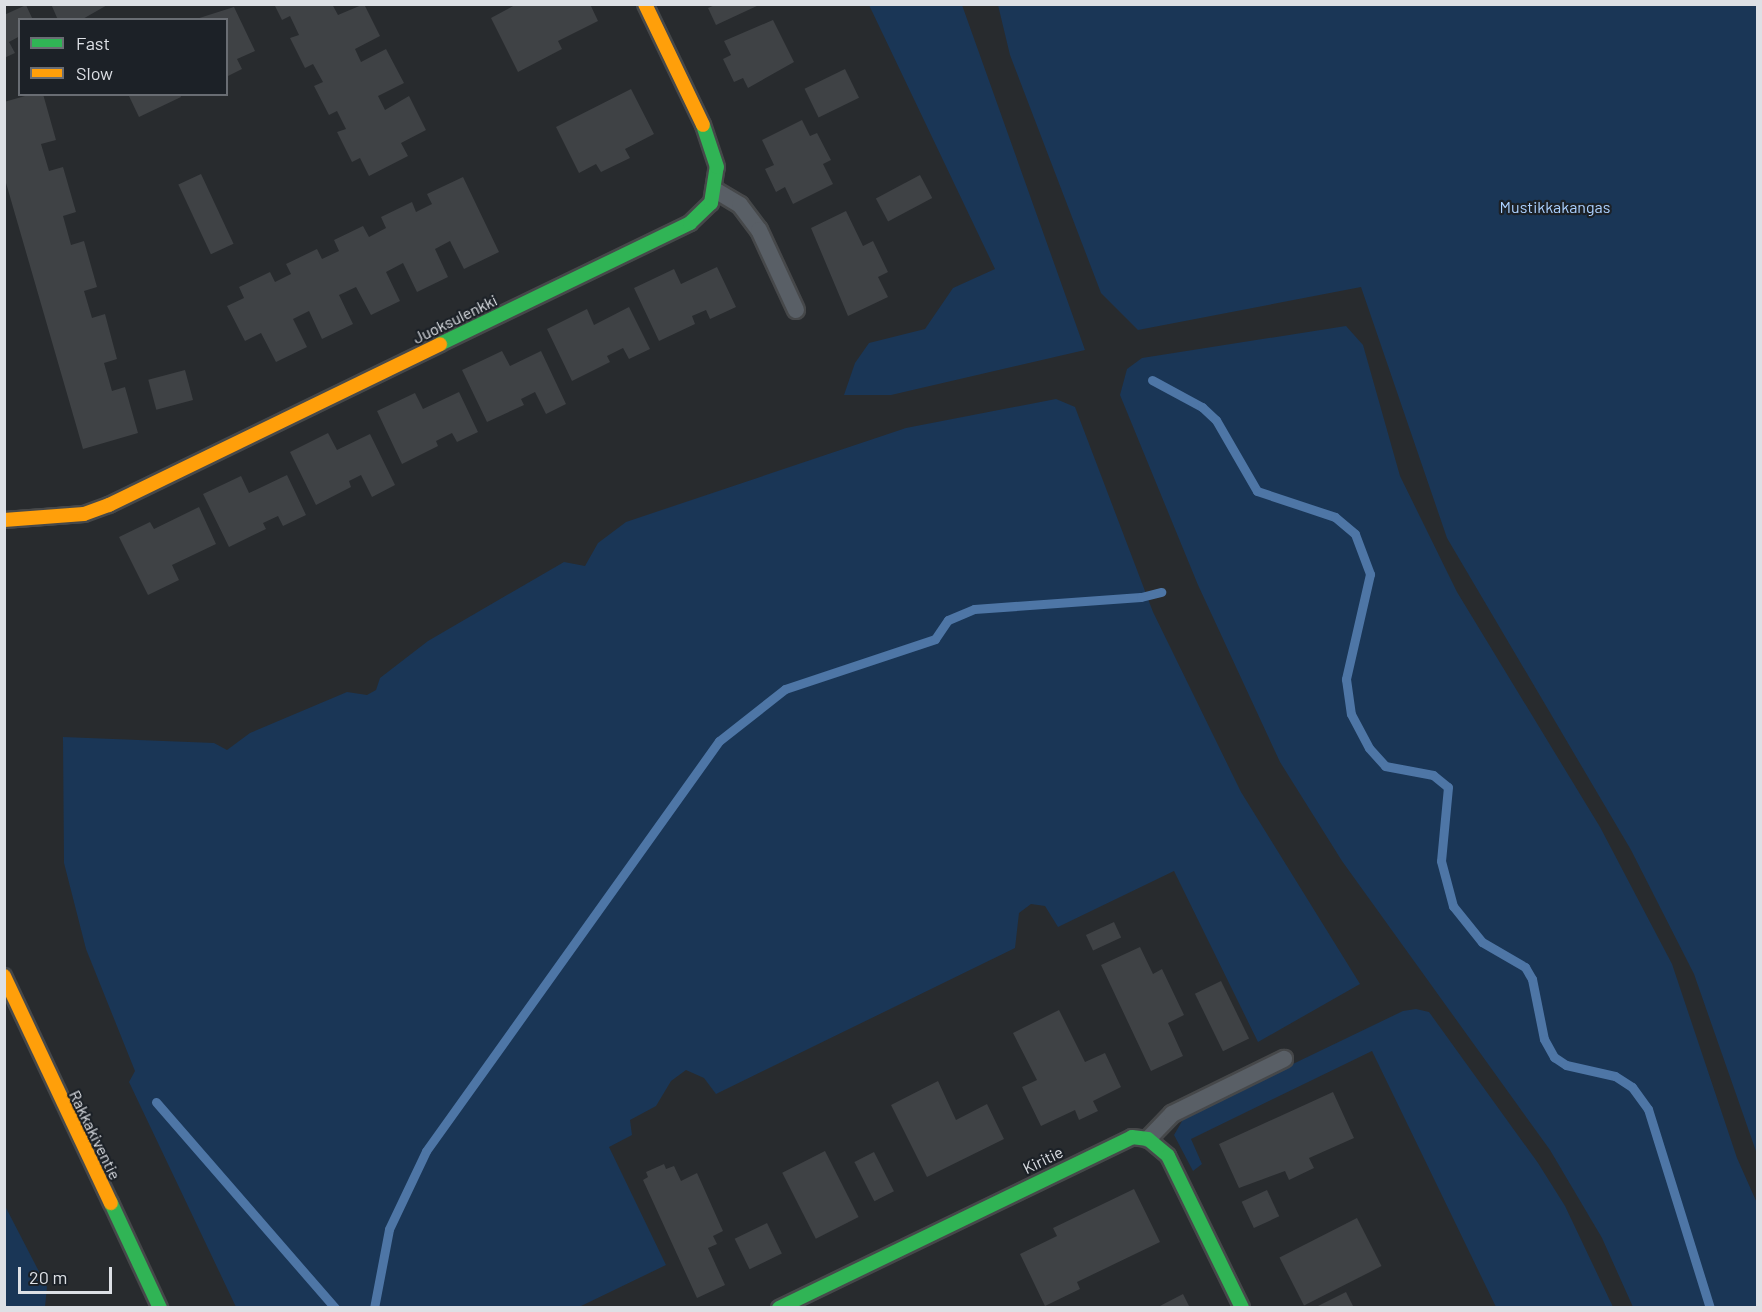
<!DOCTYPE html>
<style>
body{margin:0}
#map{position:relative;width:1762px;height:1312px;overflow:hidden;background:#282b2e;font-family:Barlow,sans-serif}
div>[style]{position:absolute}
.green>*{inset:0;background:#1a3656}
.stream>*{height:9px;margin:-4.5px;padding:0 4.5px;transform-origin:4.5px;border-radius:4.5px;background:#4e76a6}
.building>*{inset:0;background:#3f4245;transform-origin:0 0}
.roads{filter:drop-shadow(2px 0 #46484a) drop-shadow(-2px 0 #46484a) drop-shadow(0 2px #46484a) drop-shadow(0 -2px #46484a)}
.lane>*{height:16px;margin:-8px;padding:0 8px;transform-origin:8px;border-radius:8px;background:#595f66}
.fast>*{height:14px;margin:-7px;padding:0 7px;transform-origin:7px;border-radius:7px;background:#30b455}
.slow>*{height:14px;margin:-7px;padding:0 7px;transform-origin:7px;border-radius:7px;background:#ff9f0a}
span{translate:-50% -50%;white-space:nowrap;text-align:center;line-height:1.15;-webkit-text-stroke:4.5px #1c2127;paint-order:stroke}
.park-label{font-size:16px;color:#acd1ff}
.street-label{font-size:16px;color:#dde0e5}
.frame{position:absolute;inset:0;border:6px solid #dde0e5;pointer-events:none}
.legend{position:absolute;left:18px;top:18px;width:210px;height:78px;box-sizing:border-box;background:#1c2127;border:2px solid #696d73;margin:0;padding:8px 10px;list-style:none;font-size:18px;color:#dde0e5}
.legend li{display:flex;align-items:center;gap:12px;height:30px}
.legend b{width:30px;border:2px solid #696d73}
.scale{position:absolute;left:18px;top:1267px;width:94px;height:27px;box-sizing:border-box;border:3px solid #dde0e5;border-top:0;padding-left:8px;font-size:18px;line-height:21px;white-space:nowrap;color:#dde0e5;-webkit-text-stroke:4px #1c2127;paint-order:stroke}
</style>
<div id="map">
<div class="green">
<i style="clip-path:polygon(869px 5px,962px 5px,1085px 350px,891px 395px,844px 395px,855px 363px,869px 343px,925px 329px,953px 288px,995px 269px)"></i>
<i style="clip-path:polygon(998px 5px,1757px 5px,1757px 1154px,1694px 974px,1631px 850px,1447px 538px,1361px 287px,1138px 330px,1101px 293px,1010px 55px)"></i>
<i style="clip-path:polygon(1346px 326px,1363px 345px,1400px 476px,1457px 592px,1600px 827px,1672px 964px,1737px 1158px,1757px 1203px,1757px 1307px,1633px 1307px,1602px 1238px,1550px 1150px,1342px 861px,1280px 762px,1198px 585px,1120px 395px,1127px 369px,1142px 358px)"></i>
<i style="clip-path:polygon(1056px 399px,1075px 407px,1153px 612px,1241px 792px,1360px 984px,1258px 1042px,1174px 871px,1058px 927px,1045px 906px,1031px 904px,1019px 913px,1015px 948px,716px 1094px,704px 1078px,686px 1070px,671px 1081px,656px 1106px,630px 1120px,632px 1135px,609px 1147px,666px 1265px,579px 1307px,236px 1307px,129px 1082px,135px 1071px,86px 949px,64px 863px,63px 737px,214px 743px,227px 750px,250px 733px,347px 692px,367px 695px,376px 690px,380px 678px,428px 641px,564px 562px,585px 566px,598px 543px,626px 522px,906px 428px)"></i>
<i style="clip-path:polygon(1416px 1009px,1429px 1012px,1538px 1163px,1565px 1206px,1613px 1307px,1496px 1307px,1372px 1051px,1191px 1139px,1202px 1164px,1193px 1171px,1174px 1135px,1185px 1116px,1403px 1011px)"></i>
<i style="clip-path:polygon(4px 1204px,47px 1287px,45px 1307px,5px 1307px)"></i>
</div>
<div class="stream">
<i style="left:1152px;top:380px;width:57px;rotate:28.4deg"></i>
<i style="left:1202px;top:407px;width:19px;rotate:43deg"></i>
<i style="left:1216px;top:420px;width:82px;rotate:60deg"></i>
<i style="left:1257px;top:491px;width:82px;rotate:18.4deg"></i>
<i style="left:1335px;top:517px;width:26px;rotate:40deg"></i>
<i style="left:1355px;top:534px;width:43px;rotate:69.4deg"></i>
<i style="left:1370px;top:574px;width:108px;rotate:102.9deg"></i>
<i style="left:1346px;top:679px;width:35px;rotate:82deg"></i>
<i style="left:1351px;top:714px;width:38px;rotate:62deg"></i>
<i style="left:1369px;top:748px;width:24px;rotate:48deg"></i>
<i style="left:1385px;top:766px;width:49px;rotate:10.6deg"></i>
<i style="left:1433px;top:775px;width:19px;rotate:39deg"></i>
<i style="left:1448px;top:787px;width:74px;rotate:95.4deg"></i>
<i style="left:1441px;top:861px;width:47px;rotate:75.1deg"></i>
<i style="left:1453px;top:906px;width:46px;rotate:51.1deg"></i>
<i style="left:1482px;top:942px;width:50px;rotate:30.2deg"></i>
<i style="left:1525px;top:967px;width:14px;rotate:60deg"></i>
<i style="left:1532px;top:979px;width:61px;rotate:78.7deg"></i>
<i style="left:1544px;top:1039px;width:21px;rotate:61deg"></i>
<i style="left:1554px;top:1057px;width:14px;rotate:34deg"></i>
<i style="left:1566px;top:1065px;width:50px;rotate:12.7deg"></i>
<i style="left:1615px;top:1076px;width:20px;rotate:33deg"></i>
<i style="left:1632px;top:1087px;width:27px;rotate:54deg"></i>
<i style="left:1648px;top:1109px;width:208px;rotate:72.7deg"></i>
<i style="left:156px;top:1102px;width:273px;rotate:49deg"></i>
<i style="left:374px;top:1308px;width:80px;rotate:-79.2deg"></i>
<i style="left:389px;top:1229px;width:86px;rotate:-64.6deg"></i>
<i style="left:426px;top:1151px;width:504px;rotate:-54.45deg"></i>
<i style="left:719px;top:741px;width:84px;rotate:-38.2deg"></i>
<i style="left:785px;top:689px;width:158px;rotate:-18.4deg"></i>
<i style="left:935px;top:639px;width:23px;rotate:-56deg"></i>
<i style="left:948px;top:620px;width:28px;rotate:-23deg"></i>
<i style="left:974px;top:609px;width:167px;rotate:-4.1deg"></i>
<i style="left:1141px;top:597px;width:21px;rotate:-14deg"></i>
</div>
<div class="building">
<i style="clip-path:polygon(51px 4px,109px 4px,81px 20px,58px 20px)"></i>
<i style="clip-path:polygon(274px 4px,332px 4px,338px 15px,364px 4px,380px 36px,355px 49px,361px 62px,386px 49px,404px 83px,378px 96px,385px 110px,409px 96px,426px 130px,401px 143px,408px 156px,369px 176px,360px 158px,352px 162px,337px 132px,346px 129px,337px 111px,329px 115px,314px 86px,323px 82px,313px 64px,305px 68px,290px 38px,299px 35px,290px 16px,282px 20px)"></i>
<i style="clip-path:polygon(517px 4px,590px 4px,598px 21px,558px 41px,562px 49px,518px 72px,491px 18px)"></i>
<i style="clip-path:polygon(26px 5px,33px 20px,20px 20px,20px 36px,9px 42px,15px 53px,4px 58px,4px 15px)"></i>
<i style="clip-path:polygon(715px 5px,759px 5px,716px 25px,708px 8px)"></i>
<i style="clip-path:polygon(234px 7px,255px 51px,237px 59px,242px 69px,226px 77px,226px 20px,193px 20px)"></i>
<i style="clip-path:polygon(773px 20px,794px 62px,748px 88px,743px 78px,734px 82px,723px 59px,731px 55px,724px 41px)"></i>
<i style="left:845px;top:69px;width:32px;height:45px;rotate:64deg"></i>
<i style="clip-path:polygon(631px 89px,654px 134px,625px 149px,630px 158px,601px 172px,596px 164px,579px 173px,556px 127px)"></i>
<i style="clip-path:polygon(32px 94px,43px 94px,56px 140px,41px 144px,49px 171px,63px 167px,76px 212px,63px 216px,71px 245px,84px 241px,97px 287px,84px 291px,92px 318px,105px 314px,117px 359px,104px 363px,112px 391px,125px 387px,138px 433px,83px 449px,4px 176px,4px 102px)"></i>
<i style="clip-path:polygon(128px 94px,180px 94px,181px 97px,139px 117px)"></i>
<i style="clip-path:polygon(802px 120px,810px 136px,817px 133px,831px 160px,823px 164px,833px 184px,793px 204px,785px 187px,776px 192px,765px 169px,774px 165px,762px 140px)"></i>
<i style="left:201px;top:174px;width:77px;height:25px;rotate:65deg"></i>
<i style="left:920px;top:175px;width:26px;height:50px;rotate:62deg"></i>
<i style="clip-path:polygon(463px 177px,499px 252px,464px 269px,450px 241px,435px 249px,448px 277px,417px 292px,403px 263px,386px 272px,400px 301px,371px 315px,356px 287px,339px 295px,353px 324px,322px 339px,309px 311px,293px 319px,307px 347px,276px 362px,261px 333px,245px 341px,227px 306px,244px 298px,239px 287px,270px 272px,275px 282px,291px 274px,286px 264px,317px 249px,322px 259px,339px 251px,334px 240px,363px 226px,369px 237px,386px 228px,381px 217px,412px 202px,416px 212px,432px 204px,427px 194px)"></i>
<i style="clip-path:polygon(846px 211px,863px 246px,873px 241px,888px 272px,878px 277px,888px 297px,848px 316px,811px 228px)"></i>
<i style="clip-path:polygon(717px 267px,736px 307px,710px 319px,706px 310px,692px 316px,695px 324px,659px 341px,634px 288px,674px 269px,681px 284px)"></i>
<i style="clip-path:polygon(629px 307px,650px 349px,629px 359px,623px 348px,607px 356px,610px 362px,572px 381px,547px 329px,587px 309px,594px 325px)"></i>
<i style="clip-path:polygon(502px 351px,510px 366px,541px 351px,566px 404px,546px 414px,535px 392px,521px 399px,524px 405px,487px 422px,462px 370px)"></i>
<i style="left:185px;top:370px;width:31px;height:38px;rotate:75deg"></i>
<i style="clip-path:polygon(459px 392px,478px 432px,457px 442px,452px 433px,436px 441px,438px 446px,402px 464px,377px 411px,415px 393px,423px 409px)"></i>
<i style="clip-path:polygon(328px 433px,337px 450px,370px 434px,395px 485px,372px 497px,361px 475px,349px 481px,351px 487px,316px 505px,290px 452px)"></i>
<i style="clip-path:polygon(287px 475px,306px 515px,283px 526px,278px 516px,263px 523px,266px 529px,229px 547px,203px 494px,241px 476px,249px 493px)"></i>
<i style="clip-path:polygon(199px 507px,216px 544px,172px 565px,179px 580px,148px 595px,119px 537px,150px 522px,154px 529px)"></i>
<i style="left:1114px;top:922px;width:17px;height:31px;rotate:65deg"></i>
<i style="clip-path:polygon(1140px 947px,1153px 974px,1162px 969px,1184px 1015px,1168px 1023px,1183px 1056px,1151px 1071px,1101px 965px)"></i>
<i style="left:1221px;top:981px;width:64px;height:29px;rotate:64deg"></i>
<i style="clip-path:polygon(1059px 1010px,1085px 1062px,1105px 1053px,1121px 1087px,1093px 1101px,1098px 1111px,1079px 1120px,1075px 1110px,1041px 1126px,1022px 1087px,1037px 1080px,1013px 1033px)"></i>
<i style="clip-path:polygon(938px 1081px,956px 1120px,987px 1104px,1004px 1139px,927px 1177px,891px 1105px)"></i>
<i style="clip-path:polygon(1333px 1092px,1354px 1138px,1309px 1158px,1314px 1168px,1289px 1180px,1285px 1171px,1239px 1188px,1219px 1144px)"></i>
<i style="left:825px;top:1151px;width:74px;height:48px;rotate:63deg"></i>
<i style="left:874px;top:1152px;width:44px;height:22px;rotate:63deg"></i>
<i style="clip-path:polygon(664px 1164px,666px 1169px,674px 1166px,681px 1181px,697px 1173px,723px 1231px,713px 1236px,717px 1244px,708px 1248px,725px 1285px,697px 1298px,643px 1180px,648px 1177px,646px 1172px)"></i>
<i style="clip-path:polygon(1134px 1189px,1160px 1242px,1077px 1282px,1080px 1289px,1045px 1306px,1020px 1254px,1057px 1236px,1053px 1228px)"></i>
<i style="left:1267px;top:1190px;width:29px;height:28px;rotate:65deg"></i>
<i style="left:1357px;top:1218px;width:54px;height:87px;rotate:63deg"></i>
<i style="left:767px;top:1223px;width:34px;height:36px;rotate:64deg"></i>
<i style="clip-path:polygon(1346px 1292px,1354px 1308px,1314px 1308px)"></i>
<i style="clip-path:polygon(1183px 1294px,1190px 1308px,1156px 1308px)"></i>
</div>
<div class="roads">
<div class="lane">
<i style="left:715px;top:190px;width:29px;rotate:31deg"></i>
<i style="left:740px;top:205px;width:31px;rotate:53deg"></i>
<i style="left:759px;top:230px;width:88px;rotate:65.2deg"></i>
<i style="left:1148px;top:1139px;width:35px;rotate:-46deg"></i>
<i style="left:1172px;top:1114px;width:125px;rotate:-26.2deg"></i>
</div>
<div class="fast">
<i style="left:440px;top:344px;width:278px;rotate:-25.8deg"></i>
<i style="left:690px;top:223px;width:29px;rotate:-44deg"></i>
<i style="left:711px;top:203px;width:36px;rotate:-81deg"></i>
<i style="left:717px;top:167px;width:44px;rotate:-108.4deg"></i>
<i style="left:111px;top:1203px;width:116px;rotate:65deg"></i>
<i style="left:779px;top:1308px;width:392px;rotate:-25.8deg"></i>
<i style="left:1132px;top:1137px;width:16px;rotate:7deg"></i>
<i style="left:1148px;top:1139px;width:26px;rotate:40deg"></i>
<i style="left:1168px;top:1156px;width:169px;rotate:64deg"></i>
</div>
<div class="slow">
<i style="left:645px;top:4px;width:134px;rotate:64.4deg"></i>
<i style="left:4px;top:520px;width:80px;rotate:-4.3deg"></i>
<i style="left:84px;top:514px;width:27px;rotate:-20deg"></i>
<i style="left:109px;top:505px;width:368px;rotate:-25.9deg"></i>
<i style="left:4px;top:976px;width:251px;rotate:64.8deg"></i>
</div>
</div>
<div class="park-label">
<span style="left:1555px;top:207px">Mustikkakangas</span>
</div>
<div class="street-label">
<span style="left:455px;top:319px;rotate:-26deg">Juoksulenkki</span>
<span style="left:95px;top:1135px;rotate:64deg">Rakkakiventie</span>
<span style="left:1043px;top:1160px;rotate:-26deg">Kiritie</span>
</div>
<div class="frame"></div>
<ul class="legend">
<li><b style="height:8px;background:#30b455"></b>Fast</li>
<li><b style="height:8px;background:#ff9f0a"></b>Slow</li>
</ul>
<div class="scale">20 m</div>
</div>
